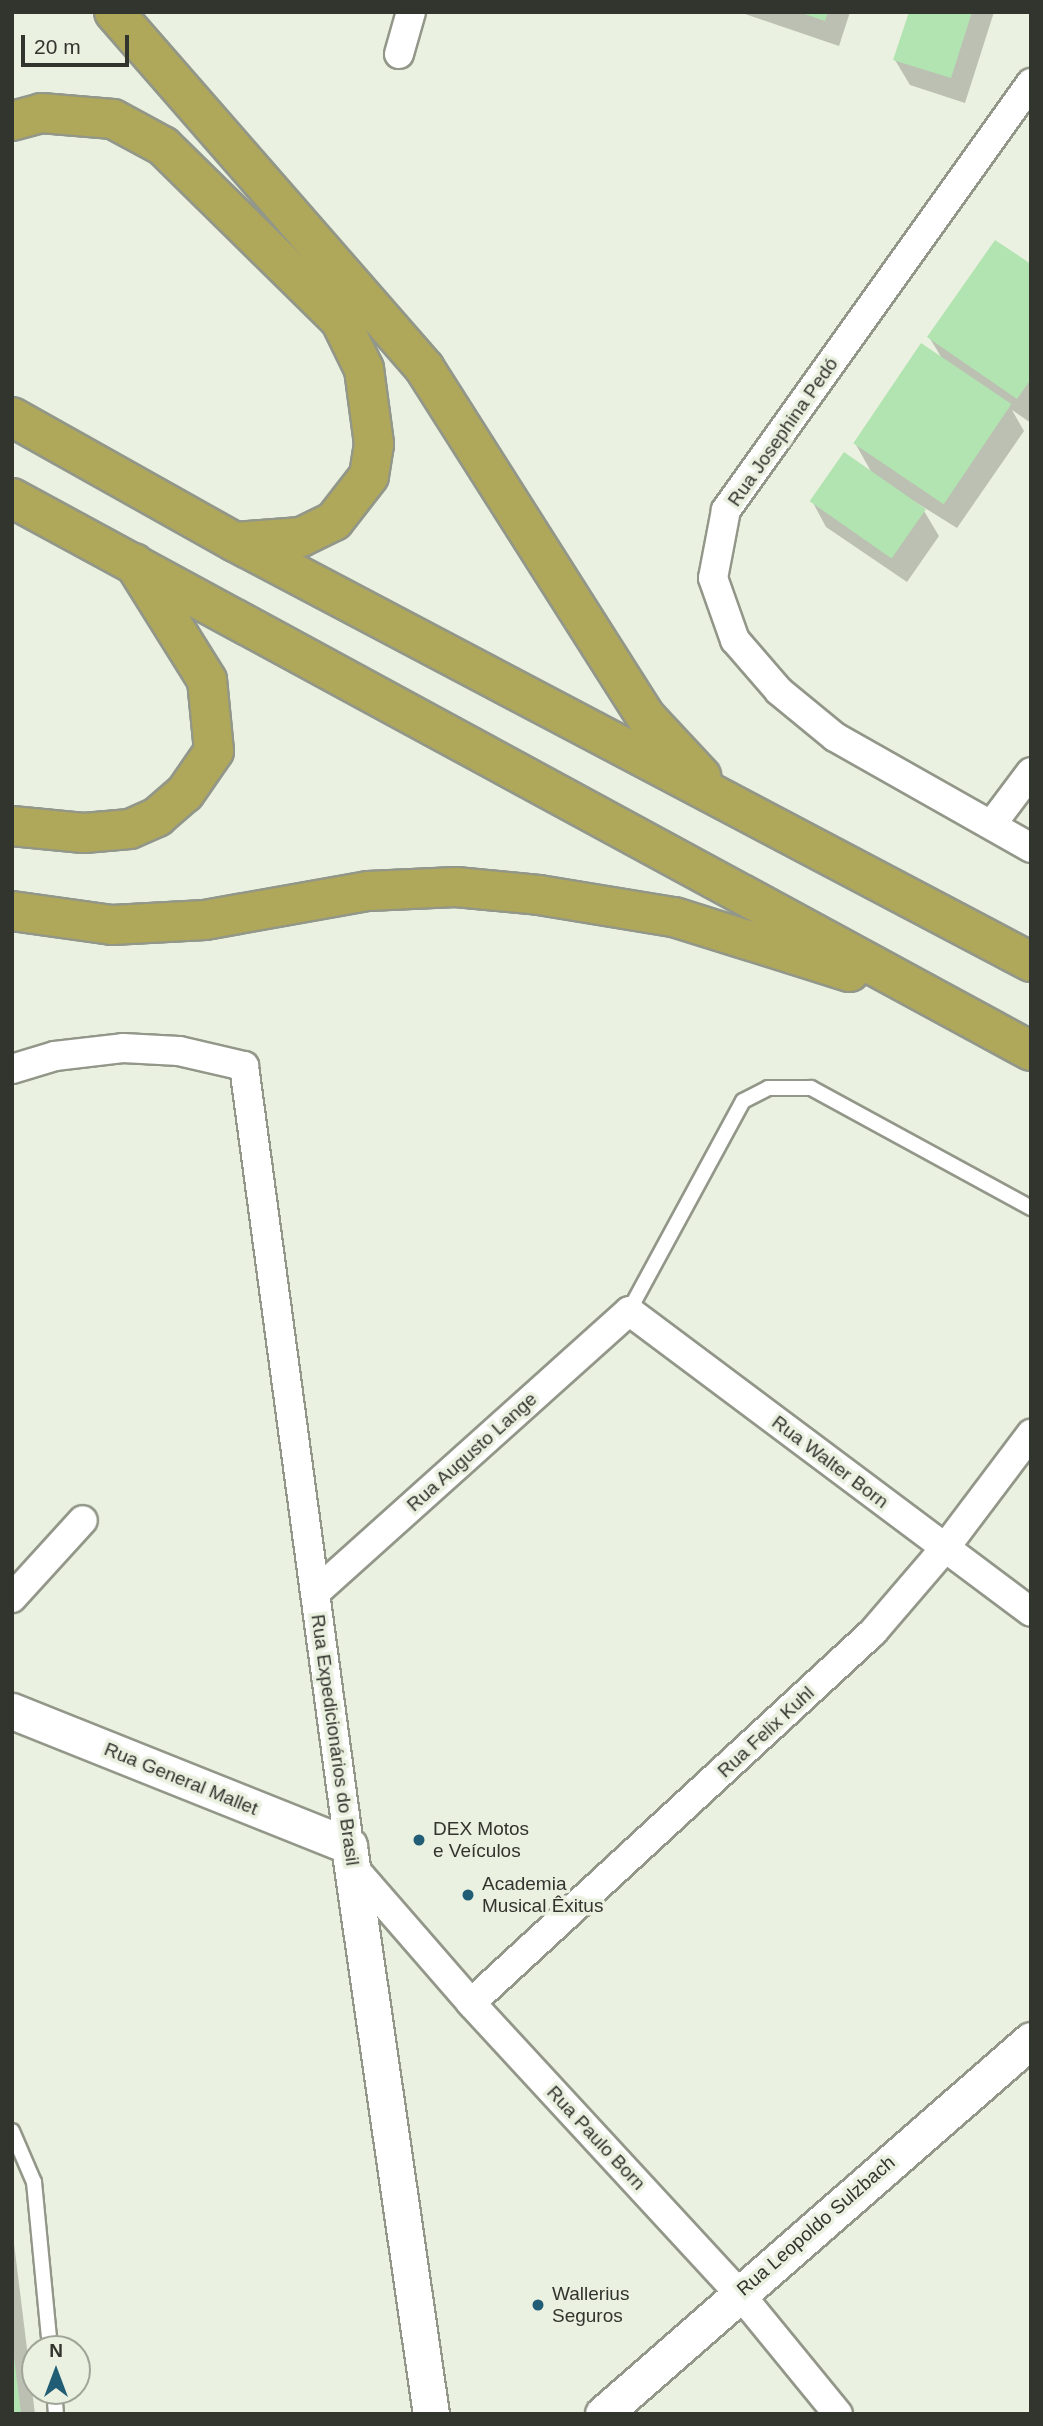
<!DOCTYPE html>
<meta charset="utf-8">
<style>
body{margin:0}
#map{position:relative;width:1043px;height:2426px;overflow:hidden;background:#eaf1e0;font-family:Arial,sans-serif}
div>[style]{position:absolute}
.shadow>*{inset:0;background:#0003}
.building>*{inset:0;background:#b2e4b1;transform-origin:0 0}
.roads{filter:drop-shadow(2px 0 #929789) drop-shadow(-2px 0 #929789) drop-shadow(0 2px #929789) drop-shadow(0 -2px #929789)}
.service>*{height:14px;margin:-7px;padding:0 7px;transform-origin:7px;border-radius:7px;background:#fff}
.minor>*{height:28px;margin:-14px;padding:0 14px;transform-origin:14px;border-radius:14px;background:#fff}
.tertiary>*{height:35px;margin:-17.5px;padding:0 17.5px;transform-origin:17.5px;border-radius:17.5px;background:#fff}
.trunk>*{height:38px;margin:-19px;padding:0 19px;transform-origin:19px;border-radius:19px;background:#afa75a}
.dots>*{width:19px;height:19px;translate:-50% -50%;box-sizing:border-box;border:4px solid #eaf1e0;border-radius:50%}
span{translate:-50% -50%;white-space:nowrap;text-align:center;line-height:1.15;-webkit-text-stroke:7px #eaf1e0;paint-order:stroke}
.street-label{font-size:19px;color:#32342e}
.poi-label{font-size:19px;color:#32342e}
.left{translate:0 -50%;text-align:left}
.frame{position:absolute;inset:0;border:14px solid #32342e;pointer-events:none}
.north{position:absolute;left:21px;top:2335px;width:70px;height:70px;box-sizing:border-box;background:#eaf1e0;border:2px solid #a0a599;border-radius:50%;rotate:0deg;font-size:19px;font-weight:700;line-height:28px;text-align:center;color:#32342e}
.north::after{content:'';display:block;margin:auto;width:24px;height:32px;background:#215e75;clip-path:polygon(50% 0,100% 100%,50% 72%,0 100%)}
.scale{position:absolute;left:21px;top:35px;width:108px;height:32px;box-sizing:border-box;border:4px solid #32342e;border-top:0;padding-left:9px;font-size:21px;line-height:24px;white-space:nowrap;color:#32342e;-webkit-text-stroke:5px #eaf1e0;paint-order:stroke}
</style>
<div id="map">
<div class="shadow">
<i style="clip-path:polygon(739px 12px,850px 12px,839px 46px)"></i>
<i style="clip-path:polygon(910px 12px,994px 12px,965px 103px,910px 85px,895px 60px)"></i>
<i style="clip-path:polygon(1031px 266px,1031px 423px,1012px 410px,1024px 431px,957px 528px,880px 480px,924px 511px,939px 536px,907px 582px,826px 527px,812px 501px,873px 475px,855px 443px,943px 360px,929px 337px)"></i>
<i style="clip-path:polygon(12px 2227px,35px 2414px,12px 2414px)"></i>
</div>
<div class="building">
<i style="clip-path:polygon(799px 12px,828px 12px,825px 21px)"></i>
<i style="clip-path:polygon(909px 12px,972px 12px,951px 78px,893px 60px)"></i>
<i style="clip-path:polygon(995px 240px,1031px 264px,1031px 379px,1017px 399px,927px 337px)"></i>
<i style="left:921px;top:343px;width:109px;height:121px;rotate:34deg"></i>
<i style="left:844px;top:452px;width:100px;height:60px;rotate:35deg"></i>
<i style="clip-path:polygon(14px 2357px,21px 2414px,12px 2414px)"></i>
</div>
<div class="roads">
<div class="service">
<i style="left:629px;top:1311px;width:239px;rotate:-61.5deg"></i>
<i style="left:743px;top:1101px;width:28px;rotate:-27deg"></i>
<i style="left:768px;top:1088px;width:43px"></i>
<i style="left:811px;top:1088px;width:251px;rotate:28.6deg"></i>
<i style="left:12px;top:2131px;width:56px;rotate:66.7deg"></i>
<i style="left:34px;top:2182px;width:168px;rotate:84.5deg"></i>
<i style="left:54px;top:2391px;width:23px;rotate:85deg"></i>
</div>
<div class="minor">
<i style="left:399px;top:54px;width:44px;rotate:-74.1deg"></i>
<i style="left:1031px;top:83px;width:525px;rotate:125.54deg"></i>
<i style="left:726px;top:510px;width:69px;rotate:100.8deg"></i>
<i style="left:713px;top:578px;width:66px;rotate:70.5deg"></i>
<i style="left:735px;top:640px;width:67px;rotate:49.2deg"></i>
<i style="left:779px;top:691px;width:72px;rotate:39.4deg"></i>
<i style="left:835px;top:737px;width:225px;rotate:29.5deg"></i>
<i style="left:992px;top:824px;width:65px;rotate:-53.1deg"></i>
<i style="left:12px;top:1069px;width:45px;rotate:-16.8deg"></i>
<i style="left:55px;top:1056px;width:68px;rotate:-6.7deg"></i>
<i style="left:123px;top:1048px;width:56px;rotate:3.1deg"></i>
<i style="left:179px;top:1051px;width:67px;rotate:13deg"></i>
<i style="left:244px;top:1066px;width:787px;rotate:82.33deg"></i>
<i style="left:315px;top:1593px;width:422px;rotate:-41.9deg"></i>
<i style="left:629px;top:1311px;width:502px;rotate:36.82deg"></i>
<i style="left:12px;top:1598px;width:105px;rotate:-47.7deg"></i>
<i style="left:352px;top:1866px;width:181px;rotate:49deg"></i>
<i style="left:471px;top:2003px;width:395px;rotate:47.3deg"></i>
<i style="left:739px;top:2293px;width:156px;rotate:50.7deg"></i>
<i style="left:471px;top:2003px;width:547px;rotate:-42.7deg"></i>
<i style="left:873px;top:1632px;width:111px;rotate:-49.4deg"></i>
<i style="left:945px;top:1548px;width:143px;rotate:-53deg"></i>
</div>
<div class="tertiary">
<i style="left:12px;top:1711px;width:363px;rotate:21.8deg"></i>
<i style="left:349px;top:1846px;width:574px;rotate:81.79deg"></i>
<i style="left:603px;top:2414px;width:568px;rotate:-41.15deg"></i>
</div>
<div class="trunk">
<i style="left:114px;top:12px;width:473px;rotate:48.9deg"></i>
<i style="left:425px;top:369px;width:412px;rotate:57.6deg"></i>
<i style="left:646px;top:717px;width:81px;rotate:47deg"></i>
<i style="left:12px;top:121px;width:30px;rotate:-15deg"></i>
<i style="left:41px;top:113px;width:72px;rotate:4.8deg"></i>
<i style="left:113px;top:119px;width:57px;rotate:28.4deg"></i>
<i style="left:163px;top:146px;width:248px;rotate:44.5deg"></i>
<i style="left:340px;top:320px;width:55px;rotate:63.9deg"></i>
<i style="left:364px;top:369px;width:76px;rotate:82.4deg"></i>
<i style="left:374px;top:444px;width:32px;rotate:99deg"></i>
<i style="left:369px;top:476px;width:57px;rotate:127.9deg"></i>
<i style="left:334px;top:521px;width:37px;rotate:154deg"></i>
<i style="left:301px;top:537px;width:66px;rotate:175.7deg"></i>
<i style="left:12px;top:417px;width:256px;rotate:29.3deg"></i>
<i style="left:235px;top:542px;width:900px;rotate:27.82deg"></i>
<i style="left:12px;top:498px;width:1159px;rotate:28.49deg"></i>
<i style="left:12px;top:826px;width:72px;rotate:5.6deg"></i>
<i style="left:84px;top:833px;width:46px;rotate:-5deg"></i>
<i style="left:130px;top:829px;width:30px;rotate:-24deg"></i>
<i style="left:157px;top:817px;width:37px;rotate:-41deg"></i>
<i style="left:185px;top:793px;width:51px;rotate:-55.4deg"></i>
<i style="left:214px;top:751px;width:71px;rotate:-95.6deg"></i>
<i style="left:207px;top:680px;width:138px;rotate:-122deg"></i>
<i style="left:12px;top:911px;width:101px;rotate:8deg"></i>
<i style="left:112px;top:925px;width:93px;rotate:-3.1deg"></i>
<i style="left:205px;top:920px;width:166px;rotate:-10.1deg"></i>
<i style="left:368px;top:891px;width:88px;rotate:-2.6deg"></i>
<i style="left:456px;top:887px;width:83px;rotate:5.5deg"></i>
<i style="left:539px;top:895px;width:137px;rotate:9.3deg"></i>
<i style="left:674px;top:917px;width:184px;rotate:17.4deg"></i>
</div>
</div>
<div class="dots">
<i style="left:419px;top:1840px;background:#215e75"></i>
<i style="left:468px;top:1895px;background:#215e75"></i>
<i style="left:538px;top:2305px;background:#215e75"></i>
</div>
<div class="street-label">
<span style="left:783px;top:432px;rotate:-55deg">Rua Josephina Pedó</span>
<span style="left:472px;top:1452px;rotate:-42deg">Rua Augusto Lange</span>
<span style="left:830px;top:1462px;rotate:37deg">Rua Walter Born</span>
<span style="left:766px;top:1732px;rotate:-43deg">Rua Felix Kuhl</span>
<span style="left:335px;top:1740px;rotate:82deg">Rua Expedicionários do Brasil</span>
<span style="left:181px;top:1779px;rotate:22deg">Rua General Mallet</span>
<span style="left:596px;top:2138px;rotate:47deg">Rua Paulo Born</span>
<span style="left:816px;top:2226px;rotate:-41deg">Rua Leopoldo Sulzbach</span>
</div>
<div class="poi-label">
<span class="left" style="left:433px;top:1840px">DEX Motos<br>e Veículos</span>
<span class="left" style="left:482px;top:1895px">Academia<br>Musical Êxitus</span>
<span class="left" style="left:552px;top:2305px">Wallerius<br>Seguros</span>
</div>
<div class="frame"></div>
<div class="north">N</div>
<div class="scale">20 m</div>
</div>
